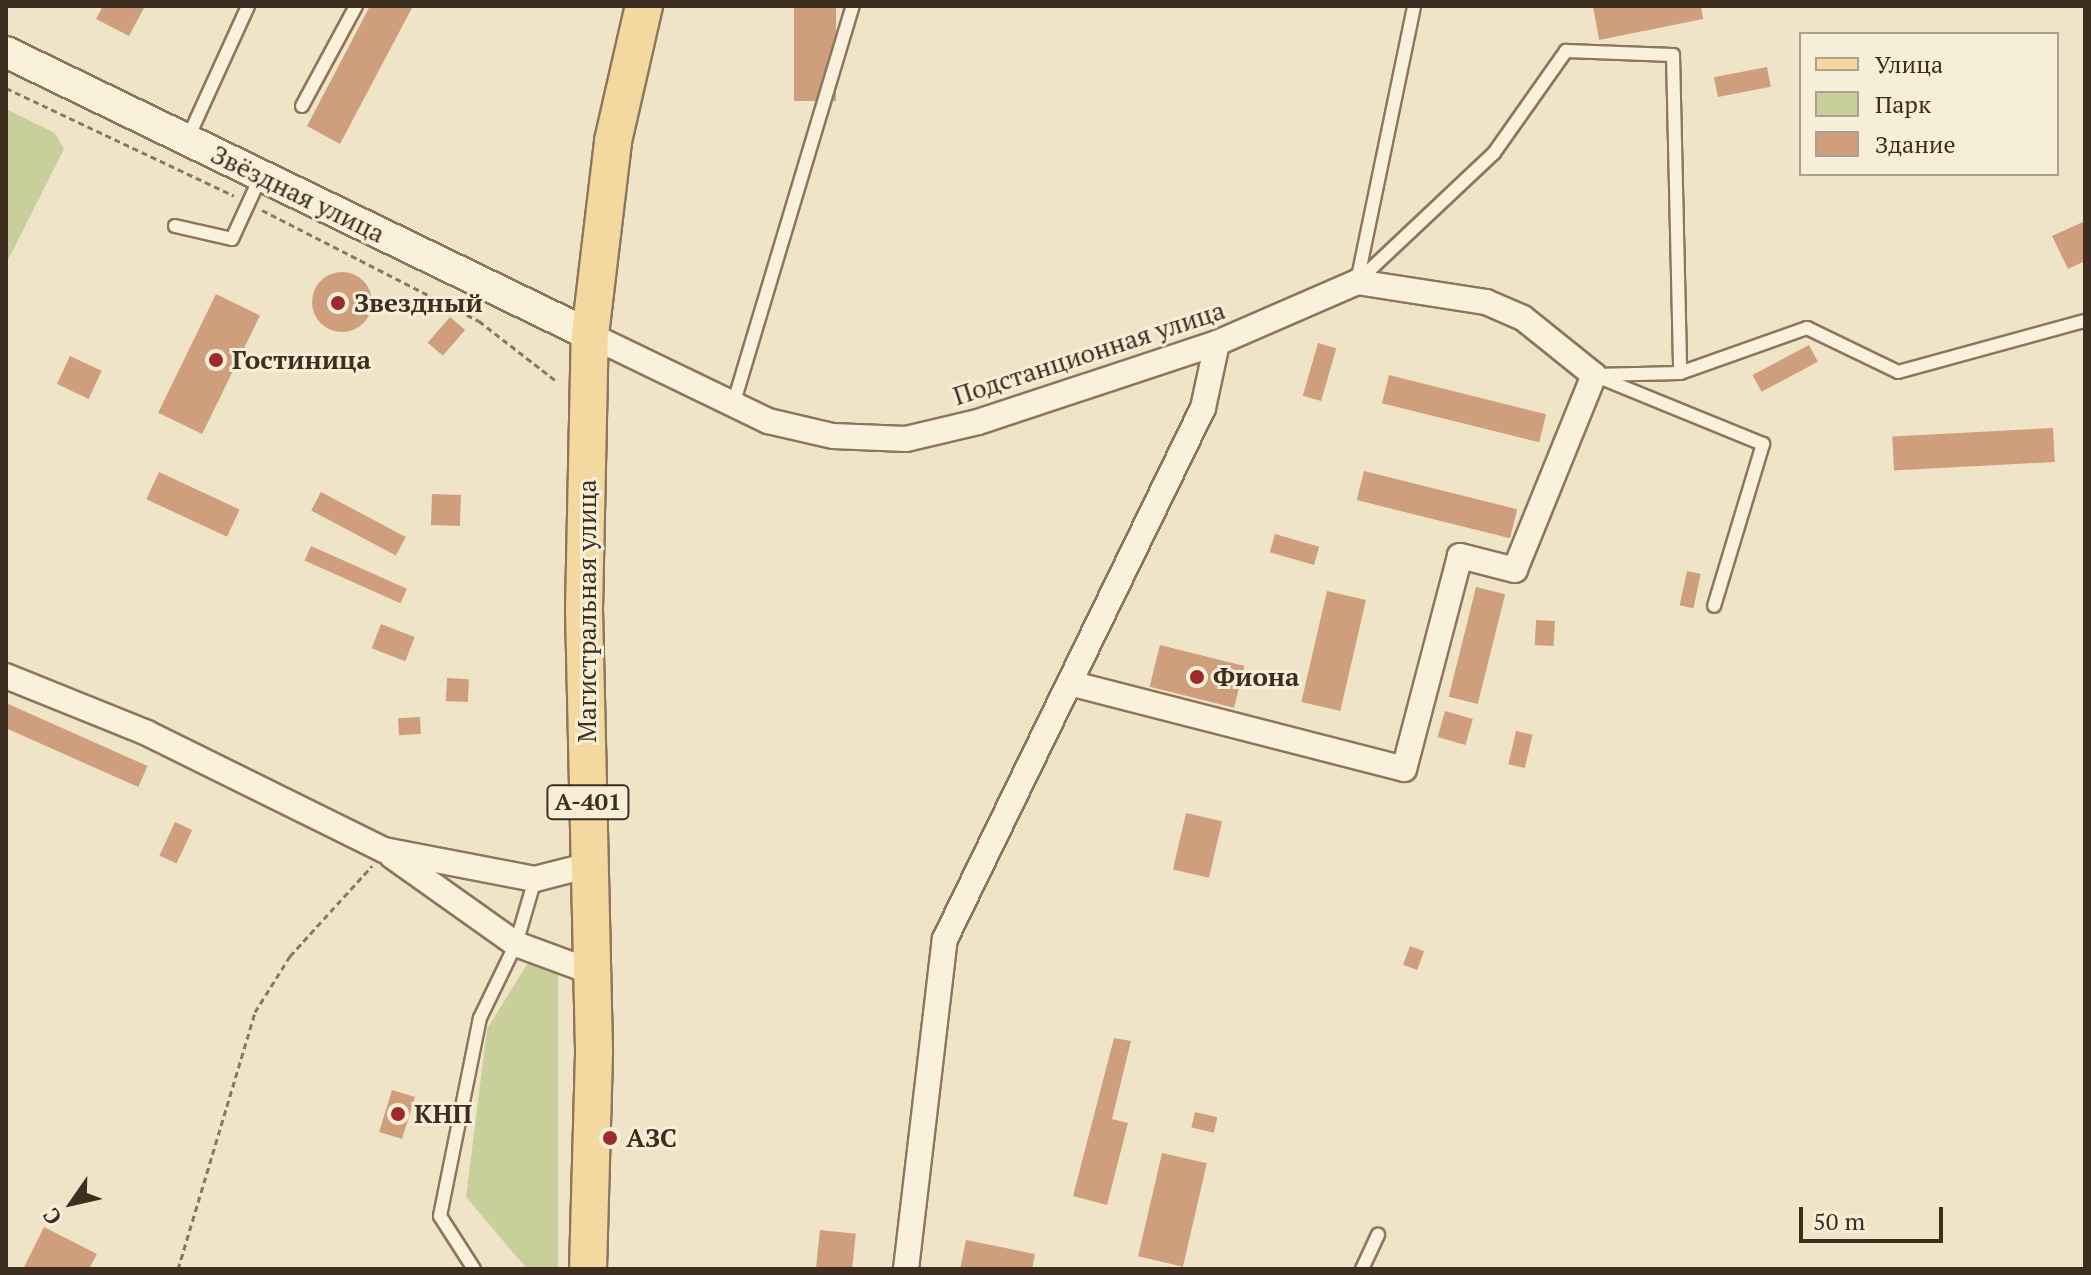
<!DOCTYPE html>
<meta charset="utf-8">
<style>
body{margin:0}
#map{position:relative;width:2091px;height:1275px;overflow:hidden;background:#f0e4c8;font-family:"PT Serif",serif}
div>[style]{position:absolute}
.green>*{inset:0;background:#c9cf9b}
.building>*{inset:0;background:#cf9f7d;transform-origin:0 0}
.round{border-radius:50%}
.path>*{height:3px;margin-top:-1.5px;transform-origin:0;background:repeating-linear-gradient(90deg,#8d765c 0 6px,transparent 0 10px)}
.roads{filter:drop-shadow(2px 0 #8d765c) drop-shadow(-2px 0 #8d765c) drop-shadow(0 2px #8d765c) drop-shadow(0 -2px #8d765c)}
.service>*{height:12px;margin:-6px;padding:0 6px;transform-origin:6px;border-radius:6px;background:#faf1dc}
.minor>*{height:24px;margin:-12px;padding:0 12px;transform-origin:12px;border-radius:12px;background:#faf1dc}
.tertiary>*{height:30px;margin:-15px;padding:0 15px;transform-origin:15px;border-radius:15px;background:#faf1dc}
.primary>*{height:36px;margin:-18px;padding:0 18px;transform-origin:18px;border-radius:18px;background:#f3d9a0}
.dots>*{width:22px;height:22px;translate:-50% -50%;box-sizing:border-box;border:4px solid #f7eed8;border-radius:50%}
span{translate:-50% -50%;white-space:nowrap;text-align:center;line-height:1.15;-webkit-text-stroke:6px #f7eed8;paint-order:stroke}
.shield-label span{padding:2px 6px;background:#f7eed8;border:2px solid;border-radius:6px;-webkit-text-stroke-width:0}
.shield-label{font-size:24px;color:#3d2e20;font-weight:700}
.street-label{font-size:26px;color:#3d2e20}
.poi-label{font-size:26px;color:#3d2e20;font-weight:700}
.left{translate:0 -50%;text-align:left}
.frame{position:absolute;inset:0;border:8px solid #3d2e20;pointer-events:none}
.legend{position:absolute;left:1799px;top:32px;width:260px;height:144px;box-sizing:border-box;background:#f7eed8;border:2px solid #ada18e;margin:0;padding:10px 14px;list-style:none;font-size:24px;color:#3d2e20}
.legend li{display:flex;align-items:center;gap:16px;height:40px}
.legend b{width:40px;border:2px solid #ada18e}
.north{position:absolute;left:32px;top:1163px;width:80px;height:80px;-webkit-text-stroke:6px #f7eed8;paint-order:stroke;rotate:236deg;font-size:22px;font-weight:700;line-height:32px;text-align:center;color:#3d2e20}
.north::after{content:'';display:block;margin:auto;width:28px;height:36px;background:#3d2e20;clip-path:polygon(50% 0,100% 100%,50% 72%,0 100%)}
.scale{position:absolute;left:1799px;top:1207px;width:144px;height:36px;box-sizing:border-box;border:4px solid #3d2e20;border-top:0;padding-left:10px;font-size:24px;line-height:28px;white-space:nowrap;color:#3d2e20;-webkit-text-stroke:6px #f7eed8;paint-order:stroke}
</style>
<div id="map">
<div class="green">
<i style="clip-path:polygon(6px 109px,55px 133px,64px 149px,6px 264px)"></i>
<i style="clip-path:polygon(529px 961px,558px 972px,558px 1269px,527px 1269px,466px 1197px,487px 1029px)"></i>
</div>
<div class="building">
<i style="clip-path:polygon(103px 6px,145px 6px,129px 36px,96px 19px)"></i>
<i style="clip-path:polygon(370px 6px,413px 6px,340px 144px,307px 126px)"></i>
<i style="left:794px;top:6px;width:42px;height:95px"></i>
<i style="clip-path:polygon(1593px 6px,1701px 6px,1703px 19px,1599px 40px)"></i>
<i style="left:1767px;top:67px;width:20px;height:54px;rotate:79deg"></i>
<i style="clip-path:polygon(2085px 221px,2085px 261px,2068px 269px,2052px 236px)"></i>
<i class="round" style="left:312px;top:272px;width:60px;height:60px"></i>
<i style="left:216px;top:294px;width:49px;height:132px;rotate:26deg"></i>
<i style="left:450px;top:317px;width:20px;height:34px;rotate:41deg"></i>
<i style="left:1318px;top:343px;width:19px;height:55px;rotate:16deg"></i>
<i style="left:1809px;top:345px;width:19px;height:64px;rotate:62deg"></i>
<i style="left:70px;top:356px;width:35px;height:31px;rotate:25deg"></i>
<i style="left:1389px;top:375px;width:162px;height:29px;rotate:14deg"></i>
<i style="left:2053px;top:428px;width:34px;height:161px;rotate:87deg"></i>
<i style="left:1364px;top:471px;width:158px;height:30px;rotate:14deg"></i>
<i style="left:159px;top:472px;width:89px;height:30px;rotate:25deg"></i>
<i style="left:321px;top:492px;width:96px;height:21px;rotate:28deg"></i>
<i style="left:432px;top:494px;width:29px;height:31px;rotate:2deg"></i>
<i style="left:1275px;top:534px;width:46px;height:19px;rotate:16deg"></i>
<i style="left:311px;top:546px;width:105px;height:16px;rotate:24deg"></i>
<i style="left:1687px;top:571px;width:14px;height:35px;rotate:12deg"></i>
<i style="left:1476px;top:587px;width:30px;height:113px;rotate:14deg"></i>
<i style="left:1327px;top:591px;width:40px;height:114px;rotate:13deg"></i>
<i style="left:1536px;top:620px;width:19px;height:25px;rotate:3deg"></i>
<i style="left:381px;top:624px;width:36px;height:26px;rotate:21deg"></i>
<i style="left:1160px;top:645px;width:87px;height:43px;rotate:14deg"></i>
<i style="left:447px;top:678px;width:22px;height:23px;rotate:3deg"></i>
<i style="left:6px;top:703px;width:155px;height:23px;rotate:24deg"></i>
<i style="left:1445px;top:711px;width:29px;height:27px;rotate:16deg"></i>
<i style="left:420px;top:717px;width:17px;height:22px;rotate:87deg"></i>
<i style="left:1516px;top:731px;width:17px;height:34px;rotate:13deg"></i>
<i style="left:1186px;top:813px;width:37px;height:58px;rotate:13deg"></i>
<i style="left:175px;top:822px;width:19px;height:37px;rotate:25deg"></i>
<i style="left:1410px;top:946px;width:15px;height:20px;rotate:20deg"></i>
<i style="clip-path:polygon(1114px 1038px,1131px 1041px,1112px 1119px,1128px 1123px,1107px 1205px,1073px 1196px)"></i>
<i style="left:392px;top:1090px;width:24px;height:44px;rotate:17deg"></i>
<i style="left:1195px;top:1112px;width:23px;height:16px;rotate:13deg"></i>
<i style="left:1162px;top:1153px;width:46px;height:106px;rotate:13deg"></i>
<i style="clip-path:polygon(44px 1227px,97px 1254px,89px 1269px,23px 1269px)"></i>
<i style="left:820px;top:1230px;width:36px;height:39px;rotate:6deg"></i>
<i style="clip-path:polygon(966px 1240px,1035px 1254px,1032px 1269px,960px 1269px)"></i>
</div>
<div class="path">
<i style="left:6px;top:88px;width:252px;rotate:25.3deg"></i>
<i style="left:262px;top:210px;width:244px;rotate:27.1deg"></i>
<i style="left:479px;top:321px;width:96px;rotate:37.8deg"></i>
<i style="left:178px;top:1269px;width:268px;rotate:-73.3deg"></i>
<i style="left:255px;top:1012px;width:66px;rotate:-58deg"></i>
<i style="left:290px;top:956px;width:122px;rotate:-47.7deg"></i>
</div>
<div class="roads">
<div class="service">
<i style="left:302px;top:106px;width:114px;rotate:-61.6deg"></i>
<i style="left:187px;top:140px;width:147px;rotate:-65.5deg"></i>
<i style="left:175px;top:226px;width:58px;rotate:12.8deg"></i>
<i style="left:232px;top:239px;width:69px;rotate:-65.3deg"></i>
<i style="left:1357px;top:282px;width:188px;rotate:-43.3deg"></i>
<i style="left:1494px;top:153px;width:125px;rotate:-54.8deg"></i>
<i style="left:1566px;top:51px;width:107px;rotate:2.1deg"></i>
<i style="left:1673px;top:55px;width:318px;rotate:88.7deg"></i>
<i style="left:1680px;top:373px;width:86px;rotate:178.7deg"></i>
<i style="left:1357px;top:282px;width:282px;rotate:-78.3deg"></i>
<i style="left:1680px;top:373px;width:135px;rotate:-19.5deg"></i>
<i style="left:1807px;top:328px;width:101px;rotate:25.8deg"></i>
<i style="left:1898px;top:372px;width:194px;rotate:-15.3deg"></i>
<i style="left:1601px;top:378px;width:175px;rotate:22.2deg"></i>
<i style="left:1763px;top:444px;width:169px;rotate:106.8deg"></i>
<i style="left:733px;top:405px;width:417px;rotate:-73.3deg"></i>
<i style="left:474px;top:1269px;width:63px;rotate:-122.7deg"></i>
<i style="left:440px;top:1216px;width:202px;rotate:-78.6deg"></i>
<i style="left:480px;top:1018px;width:82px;rotate:-64.1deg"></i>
<i style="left:516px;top:944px;width:68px;rotate:-73.7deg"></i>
<i style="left:1362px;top:1269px;width:38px;rotate:-65deg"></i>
</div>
<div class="minor">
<i style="left:590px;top:335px;width:198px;rotate:25.8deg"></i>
<i style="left:768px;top:421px;width:67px;rotate:13deg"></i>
<i style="left:833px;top:436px;width:73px;rotate:2.4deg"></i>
<i style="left:906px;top:439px;width:74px;rotate:-13.3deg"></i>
<i style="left:978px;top:422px;width:252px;rotate:-18.3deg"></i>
<i style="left:1217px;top:343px;width:153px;rotate:-23.5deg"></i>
<i style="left:1357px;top:282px;width:131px;rotate:8.8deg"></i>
<i style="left:1486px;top:302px;width:40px;rotate:23.4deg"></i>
<i style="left:1523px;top:318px;width:91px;rotate:38.8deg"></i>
<i style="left:1594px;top:375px;width:210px;rotate:112.1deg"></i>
<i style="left:1515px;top:570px;width:57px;rotate:-165.7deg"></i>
<i style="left:1460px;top:556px;width:220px;rotate:104.7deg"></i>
<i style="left:1404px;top:769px;width:345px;rotate:-165.6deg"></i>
<i style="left:6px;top:676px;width:152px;rotate:22deg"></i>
<i style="left:147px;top:733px;width:264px;rotate:26.3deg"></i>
<i style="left:384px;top:850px;width:154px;rotate:10.9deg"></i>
<i style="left:535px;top:879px;width:57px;rotate:-14.3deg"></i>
<i style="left:392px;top:856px;width:152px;rotate:35.4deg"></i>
<i style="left:516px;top:944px;width:81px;rotate:20.2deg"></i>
<i style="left:906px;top:1269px;width:332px;rotate:-83.3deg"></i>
<i style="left:945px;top:939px;width:590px;rotate:-64.09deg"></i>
<i style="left:1203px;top:408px;width:66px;rotate:-77.8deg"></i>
</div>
<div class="tertiary">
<i style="left:6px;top:52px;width:649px;rotate:25.85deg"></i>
</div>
<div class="primary">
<i style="left:588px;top:1269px;width:219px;rotate:-88.4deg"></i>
<i style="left:594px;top:1050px;width:440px;rotate:-91.3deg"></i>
<i style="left:584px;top:610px;width:275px;rotate:-88.8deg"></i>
<i style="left:590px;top:335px;width:195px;rotate:-83.2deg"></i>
<i style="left:613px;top:141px;width:139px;rotate:-77.1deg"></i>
</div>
</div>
<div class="dots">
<i style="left:338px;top:303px;background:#9e2a2b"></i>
<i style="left:216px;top:360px;background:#9e2a2b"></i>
<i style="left:1197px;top:677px;background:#9e2a2b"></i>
<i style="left:398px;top:1114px;background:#9e2a2b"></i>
<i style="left:610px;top:1138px;background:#9e2a2b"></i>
</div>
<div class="shield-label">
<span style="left:588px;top:802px">А-401</span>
</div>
<div class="street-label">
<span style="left:298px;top:194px;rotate:26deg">Звёздная улица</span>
<span style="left:1089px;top:353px;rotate:-18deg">Подстанционная улица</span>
<span style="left:587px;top:611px;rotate:-90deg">Магистральная улица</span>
</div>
<div class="poi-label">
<span class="left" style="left:354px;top:303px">Звездный</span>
<span class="left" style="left:232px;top:360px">Гостиница</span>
<span class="left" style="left:1213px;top:677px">Фиона</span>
<span class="left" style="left:414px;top:1114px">КНП</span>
<span class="left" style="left:626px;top:1138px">АЗС</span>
</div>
<div class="frame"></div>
<ul class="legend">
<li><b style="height:10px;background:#f3d9a0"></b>Улица</li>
<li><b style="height:22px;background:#c9cf9b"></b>Парк</li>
<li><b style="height:22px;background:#cf9f7d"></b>Здание</li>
</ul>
<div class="north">С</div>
<div class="scale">50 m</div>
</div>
